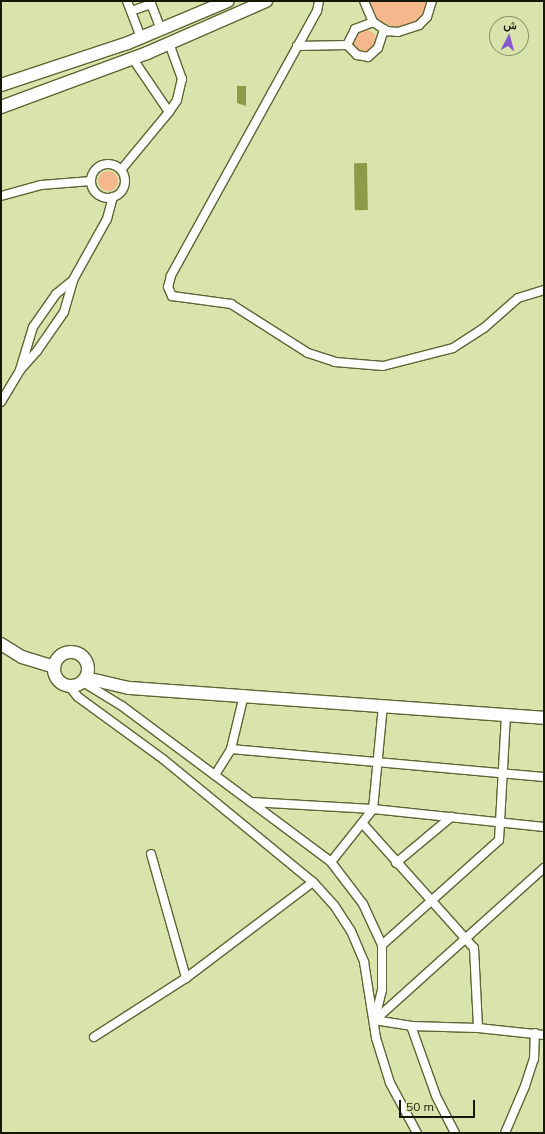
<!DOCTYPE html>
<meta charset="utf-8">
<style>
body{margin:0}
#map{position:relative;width:545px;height:1134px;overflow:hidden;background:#d9e4ac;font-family:Mulish,Vazirmatn,sans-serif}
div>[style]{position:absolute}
.green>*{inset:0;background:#f5b88c}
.round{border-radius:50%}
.water>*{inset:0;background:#8d9b49;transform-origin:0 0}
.roads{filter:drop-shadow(1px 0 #5d6632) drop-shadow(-1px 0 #5d6632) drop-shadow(0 1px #5d6632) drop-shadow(0 -1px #5d6632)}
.street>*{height:8px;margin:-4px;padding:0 4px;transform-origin:4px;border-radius:4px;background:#fff}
.street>.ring{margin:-4px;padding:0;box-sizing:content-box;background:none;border:8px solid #fff;border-radius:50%}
.secondary>*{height:12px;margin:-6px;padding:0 6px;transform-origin:6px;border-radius:6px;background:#fff}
.secondary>.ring{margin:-6px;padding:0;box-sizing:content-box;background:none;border:12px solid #fff;border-radius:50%}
span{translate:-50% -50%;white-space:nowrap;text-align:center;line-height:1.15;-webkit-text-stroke:3px #d9e4ac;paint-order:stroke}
.frame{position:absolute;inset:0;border:2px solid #151804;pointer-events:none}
.north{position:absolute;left:489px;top:16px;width:40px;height:40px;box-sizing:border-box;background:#d9e4ac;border:1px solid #8b9269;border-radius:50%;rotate:6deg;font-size:11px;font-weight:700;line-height:16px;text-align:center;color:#151804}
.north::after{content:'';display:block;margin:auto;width:14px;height:18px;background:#8558d2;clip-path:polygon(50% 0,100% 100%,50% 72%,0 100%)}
.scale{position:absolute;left:399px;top:1100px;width:76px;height:18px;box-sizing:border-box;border:2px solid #151804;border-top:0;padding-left:5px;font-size:12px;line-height:14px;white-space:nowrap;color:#151804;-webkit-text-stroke:3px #d9e4ac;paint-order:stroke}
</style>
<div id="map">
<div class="green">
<i style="clip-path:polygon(368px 1px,428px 1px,423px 16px,416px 23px,396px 28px,378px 20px)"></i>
<i class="round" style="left:353px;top:30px;width:24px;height:24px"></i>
<i class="round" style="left:98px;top:171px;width:20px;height:20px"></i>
</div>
<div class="water">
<i style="clip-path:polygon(237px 86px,246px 86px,246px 106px,237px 103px)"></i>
<i style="left:367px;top:163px;width:47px;height:13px;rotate:89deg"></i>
</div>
<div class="roads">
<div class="street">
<i style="left:127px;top:1px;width:39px;rotate:69deg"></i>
<i style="left:150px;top:1px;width:30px;rotate:69deg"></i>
<i style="left:319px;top:1px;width:10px;rotate:101deg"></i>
<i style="left:317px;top:11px;width:303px;rotate:118.9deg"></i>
<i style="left:171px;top:276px;width:11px;rotate:105deg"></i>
<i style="left:168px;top:287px;width:10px;rotate:66deg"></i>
<i style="left:172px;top:296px;width:60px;rotate:7.7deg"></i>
<i style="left:231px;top:304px;width:91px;rotate:32.5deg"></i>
<i style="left:308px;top:353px;width:28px;rotate:18deg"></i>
<i style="left:335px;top:362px;width:48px;rotate:4.8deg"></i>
<i style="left:383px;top:366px;width:72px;rotate:-14.4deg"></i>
<i style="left:453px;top:348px;width:37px;rotate:-33deg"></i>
<i style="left:484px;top:328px;width:45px;rotate:-41.4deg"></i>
<i style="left:518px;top:298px;width:27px;rotate:-17deg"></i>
<i style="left:364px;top:1px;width:23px;rotate:67deg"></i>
<i style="left:373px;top:22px;width:17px;rotate:33deg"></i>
<i style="left:387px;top:31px;width:11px;rotate:5deg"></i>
<i style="left:398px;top:32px;width:22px;rotate:-18deg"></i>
<i style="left:419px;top:25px;width:11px;rotate:-45deg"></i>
<i style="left:427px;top:17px;width:17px;rotate:-73deg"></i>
<i style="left:131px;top:11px;width:21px;rotate:-19deg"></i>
<i style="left:347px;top:45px;width:18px;rotate:-63deg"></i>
<i style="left:355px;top:29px;width:19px;rotate:-21deg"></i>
<i style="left:297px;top:46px;width:50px;rotate:-1.1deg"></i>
<i style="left:347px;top:45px;width:14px;rotate:45deg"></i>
<i style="left:357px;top:55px;width:11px;rotate:10deg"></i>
<i style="left:368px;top:57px;width:13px;rotate:-42deg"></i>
<i style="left:378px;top:48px;width:20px;rotate:-72deg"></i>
<i style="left:133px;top:59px;width:64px;rotate:55.8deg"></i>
<i style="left:169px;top:112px;width:14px;rotate:-56deg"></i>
<i style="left:177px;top:100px;width:22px;rotate:-77deg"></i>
<i style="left:182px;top:79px;width:37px;rotate:-110deg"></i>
<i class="ring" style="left:91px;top:164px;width:26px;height:26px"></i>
<i style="left:121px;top:170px;width:75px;rotate:-50.4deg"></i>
<i style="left:1px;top:196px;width:41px;rotate:-15.4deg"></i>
<i style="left:41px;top:185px;width:50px;rotate:-4.6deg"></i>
<i style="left:20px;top:370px;width:45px;rotate:-73.2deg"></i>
<i style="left:33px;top:327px;width:40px;rotate:-55.1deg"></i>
<i style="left:56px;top:294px;width:22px;rotate:-39deg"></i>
<i style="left:1px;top:402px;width:37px;rotate:-59deg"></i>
<i style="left:20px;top:370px;width:25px;rotate:-48deg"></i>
<i style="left:37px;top:351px;width:47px;rotate:-55.3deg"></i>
<i style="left:64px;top:312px;width:33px;rotate:-74deg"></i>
<i style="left:73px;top:280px;width:70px;rotate:-60.9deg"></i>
<i style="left:107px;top:219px;width:23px;rotate:-75deg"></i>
<i style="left:83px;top:682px;width:46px;rotate:31.6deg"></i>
<i style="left:122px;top:706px;width:261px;rotate:36.7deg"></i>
<i style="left:331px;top:862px;width:53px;rotate:52.7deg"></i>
<i style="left:363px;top:904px;width:45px;rotate:65.1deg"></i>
<i style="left:382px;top:945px;width:45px;rotate:90deg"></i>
<i style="left:382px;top:990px;width:29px;rotate:104deg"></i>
<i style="left:69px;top:686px;width:14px;rotate:51deg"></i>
<i style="left:78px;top:697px;width:105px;rotate:36.1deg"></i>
<i style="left:163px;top:759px;width:194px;rotate:39.4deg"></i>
<i style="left:313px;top:882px;width:31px;rotate:48deg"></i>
<i style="left:334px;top:905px;width:31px;rotate:57deg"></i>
<i style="left:351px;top:931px;width:34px;rotate:67deg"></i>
<i style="left:364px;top:962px;width:77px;rotate:81deg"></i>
<i style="left:376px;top:1038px;width:47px;rotate:72.7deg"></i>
<i style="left:390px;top:1083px;width:57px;rotate:61.6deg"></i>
<i style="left:231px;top:749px;width:314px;rotate:5.1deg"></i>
<i style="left:215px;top:775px;width:31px;rotate:-58deg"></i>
<i style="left:231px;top:749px;width:56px;rotate:-76.5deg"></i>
<i style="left:251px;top:802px;width:122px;rotate:3.3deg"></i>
<i style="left:373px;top:809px;width:172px;rotate:6deg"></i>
<i style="left:363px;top:824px;width:166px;rotate:48.2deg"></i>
<i style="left:474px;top:948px;width:80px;rotate:87.1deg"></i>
<i style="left:151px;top:854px;width:129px;rotate:74.2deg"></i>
<i style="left:331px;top:862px;width:68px;rotate:-51.6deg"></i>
<i style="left:373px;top:809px;width:104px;rotate:-84.5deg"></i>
<i style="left:396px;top:863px;width:72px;rotate:-39.9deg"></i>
<i style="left:382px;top:945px;width:157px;rotate:-41.9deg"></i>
<i style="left:499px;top:840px;width:125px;rotate:-86.8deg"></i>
<i style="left:374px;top:1020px;width:37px;rotate:9deg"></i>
<i style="left:411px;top:1026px;width:67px;rotate:1.7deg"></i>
<i style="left:478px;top:1028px;width:66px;rotate:6.1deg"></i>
<i style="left:375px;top:1020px;width:227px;rotate:-42deg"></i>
<i style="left:411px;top:1026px;width:74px;rotate:70.3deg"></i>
<i style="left:436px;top:1096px;width:42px;rotate:62.8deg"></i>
<i style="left:94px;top:1037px;width:109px;rotate:-32.7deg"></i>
<i style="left:186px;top:978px;width:159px;rotate:-37.1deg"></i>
<i style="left:505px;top:1133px;width:51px;rotate:-66.9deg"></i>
<i style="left:525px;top:1086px;width:28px;rotate:-72deg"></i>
<i style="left:534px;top:1059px;width:26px;rotate:-88deg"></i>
</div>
<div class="secondary">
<i style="left:1px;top:85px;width:134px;rotate:-18.3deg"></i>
<i style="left:128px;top:43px;width:108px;rotate:-22.8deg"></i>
<i style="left:1px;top:107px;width:156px;rotate:-20.3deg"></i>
<i style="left:147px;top:53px;width:130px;rotate:-23.6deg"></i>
<i style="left:1px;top:644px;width:25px;rotate:32deg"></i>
<i style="left:22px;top:657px;width:34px;rotate:17deg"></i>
<i class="ring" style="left:54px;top:652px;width:22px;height:22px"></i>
<i style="left:86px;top:678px;width:44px;rotate:13.1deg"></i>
<i style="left:129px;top:688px;width:416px;rotate:4.1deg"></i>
</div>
</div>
<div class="frame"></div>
<div class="north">ش</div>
<div class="scale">50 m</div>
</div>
